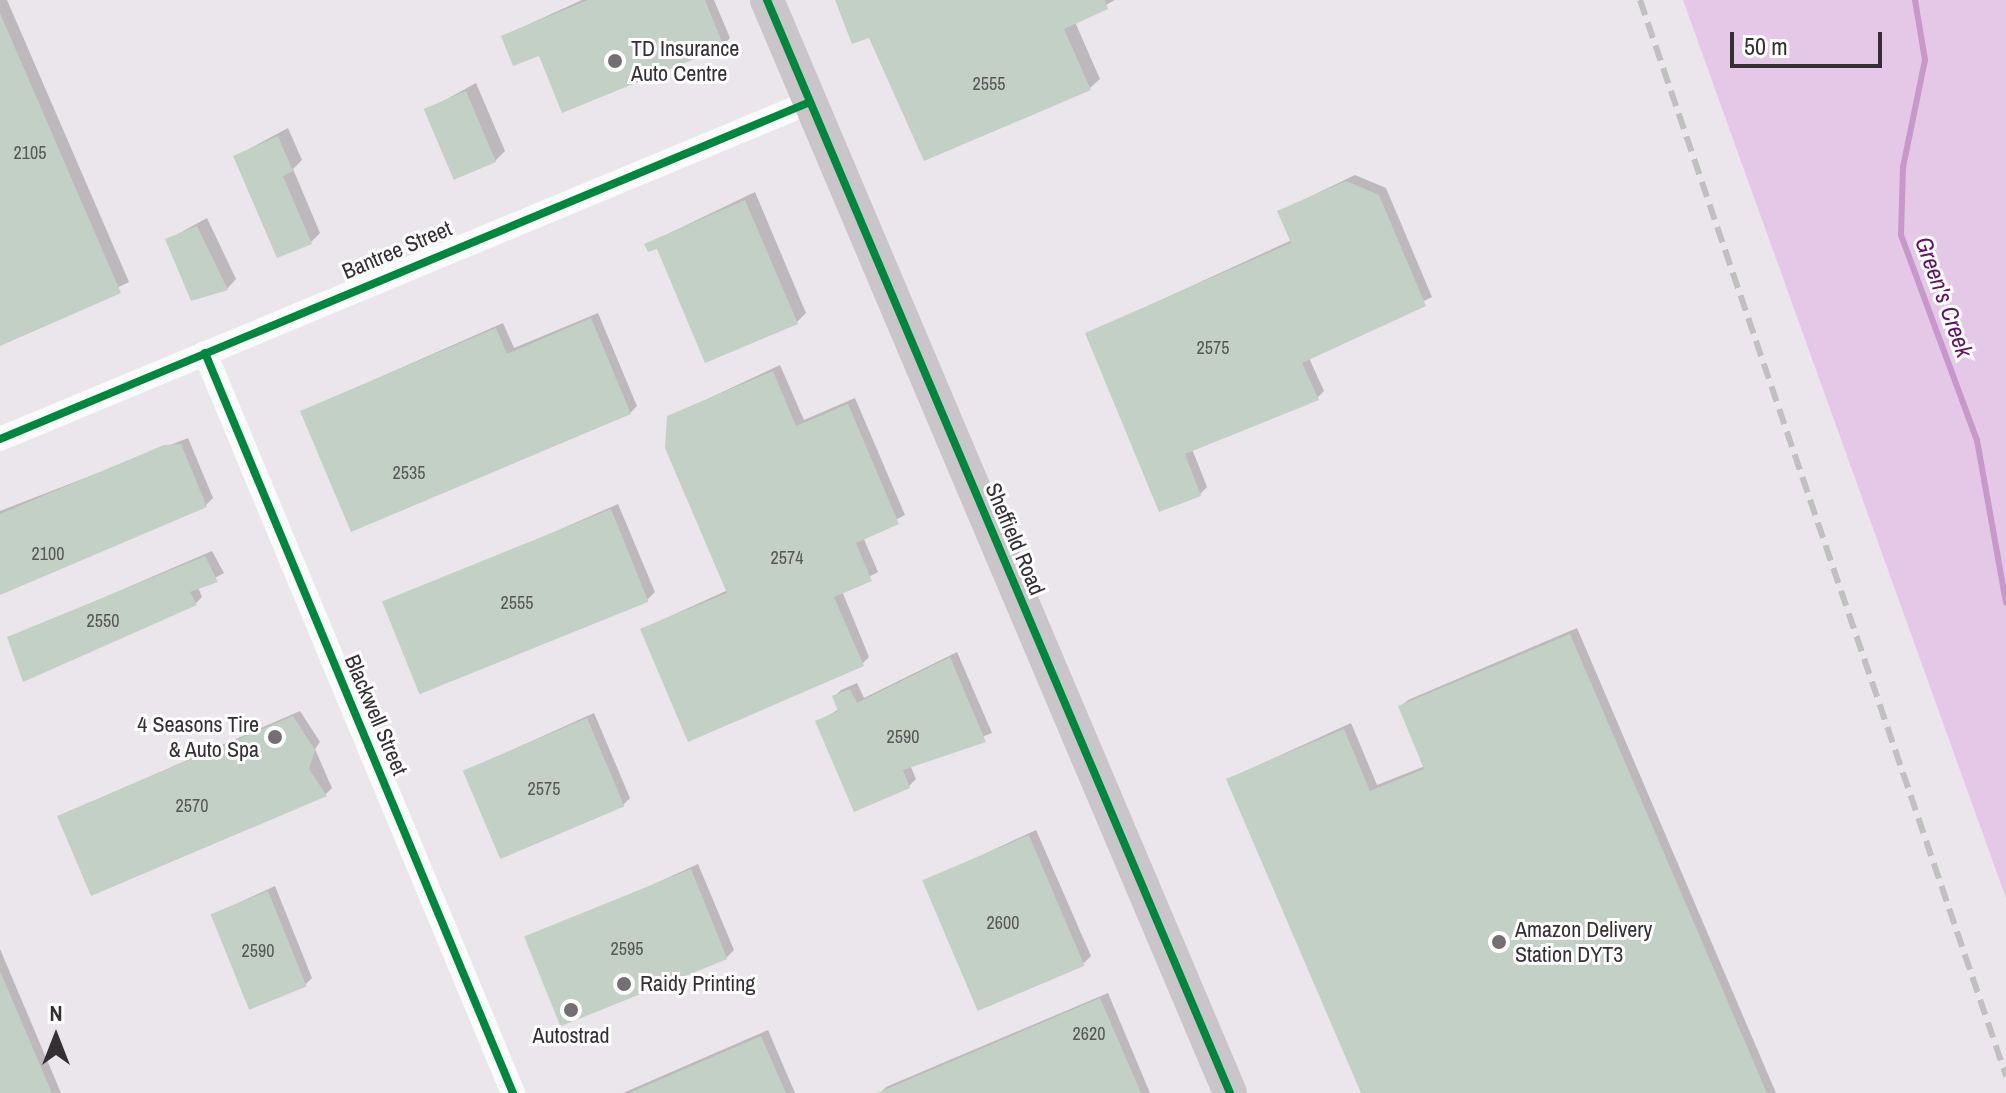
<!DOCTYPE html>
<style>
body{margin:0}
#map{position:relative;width:2006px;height:1093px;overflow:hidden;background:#ebe6eb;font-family:"Archivo Narrow",sans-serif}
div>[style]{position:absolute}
.green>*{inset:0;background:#e5c7e7}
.shadow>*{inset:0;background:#0003}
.stream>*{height:6px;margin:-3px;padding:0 3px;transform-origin:3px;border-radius:3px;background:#c799ca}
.building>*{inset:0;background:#c2d0c6;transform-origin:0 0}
.street>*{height:24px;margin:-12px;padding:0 12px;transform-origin:12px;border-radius:12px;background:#fcfbfc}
.secondary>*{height:34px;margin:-17px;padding:0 17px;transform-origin:17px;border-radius:17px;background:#c9c5c9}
.rail>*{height:6px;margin-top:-3px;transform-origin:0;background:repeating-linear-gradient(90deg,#c0c0c0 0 16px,transparent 0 24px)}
.cycleway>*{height:8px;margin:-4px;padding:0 4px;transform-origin:4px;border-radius:4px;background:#00873e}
.dots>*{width:22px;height:22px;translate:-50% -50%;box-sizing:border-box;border:4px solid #fff;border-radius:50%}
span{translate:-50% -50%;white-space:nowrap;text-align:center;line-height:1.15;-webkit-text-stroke:6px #fff;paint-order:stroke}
.number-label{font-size:18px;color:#575758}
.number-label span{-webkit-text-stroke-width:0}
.poi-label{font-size:22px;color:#332f33}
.left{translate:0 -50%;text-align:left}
.right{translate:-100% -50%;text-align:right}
.street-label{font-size:22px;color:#332f33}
.water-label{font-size:24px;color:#621168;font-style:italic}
.north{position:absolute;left:16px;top:997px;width:80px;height:80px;-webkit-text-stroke:6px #fff;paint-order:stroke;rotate:0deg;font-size:22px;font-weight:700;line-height:32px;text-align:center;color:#332f33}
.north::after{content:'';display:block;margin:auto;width:28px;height:36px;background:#332f33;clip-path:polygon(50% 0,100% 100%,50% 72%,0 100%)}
.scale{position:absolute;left:1730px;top:32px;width:152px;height:36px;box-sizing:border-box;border:4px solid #332f33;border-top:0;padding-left:10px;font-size:24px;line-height:28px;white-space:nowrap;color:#332f33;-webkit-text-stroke:6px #fff;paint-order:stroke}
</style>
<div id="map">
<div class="green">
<i style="clip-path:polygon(1683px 0,2006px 0,2006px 898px)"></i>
</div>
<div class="shadow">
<i style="clip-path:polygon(0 0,7px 0,129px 282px,0 344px)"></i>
<i style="clip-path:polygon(582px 0,714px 0,730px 38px,723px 45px,540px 53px,503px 36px)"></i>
<i style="clip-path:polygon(837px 0,1115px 0,1075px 22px,1100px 79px,1090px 88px,925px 158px,870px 35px)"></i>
<i style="clip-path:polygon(476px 83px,505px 151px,495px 161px,427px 110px)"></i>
<i style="clip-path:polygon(288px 128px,302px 160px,293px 169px,320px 233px,311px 242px,236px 156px)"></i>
<i style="clip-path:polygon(1355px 175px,1386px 188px,1432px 297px,1309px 358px,1324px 391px,1317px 398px,1192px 449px,1207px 487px,1200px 494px,1087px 334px,1292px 240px,1280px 211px)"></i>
<i style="clip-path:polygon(755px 192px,806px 313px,797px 322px,647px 244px)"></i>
<i style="clip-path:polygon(207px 218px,236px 279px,227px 289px,167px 240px)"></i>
<i style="clip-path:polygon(598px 313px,637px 406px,630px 413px,303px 411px,503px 323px,514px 348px)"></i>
<i style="clip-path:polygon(780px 365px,804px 420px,855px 398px,905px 515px,863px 537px,878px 572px,842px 591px,869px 657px,862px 664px,642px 629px,728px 590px,669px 417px)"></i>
<i style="clip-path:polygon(188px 438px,213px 498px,206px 505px,0 592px,0 511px)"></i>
<i style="clip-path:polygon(618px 504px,655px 592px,648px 599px,386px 606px)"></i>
<i style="clip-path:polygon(212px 551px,224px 573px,198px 587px,202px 597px,195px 604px,10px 638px)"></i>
<i style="clip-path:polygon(1577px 628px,1776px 1093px,1363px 1093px,1228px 779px,1351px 723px,1377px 785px,1425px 766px,1401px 706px,1408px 700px)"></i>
<i style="clip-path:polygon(957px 652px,992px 733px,910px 765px,916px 779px,909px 786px,818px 722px,839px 709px,834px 697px,841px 690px,857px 683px,864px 698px)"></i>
<i style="clip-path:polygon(300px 711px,320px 742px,315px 749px,332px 788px,325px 795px,59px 816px)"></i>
<i style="clip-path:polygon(594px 713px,630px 798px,623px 805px,465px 771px)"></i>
<i style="clip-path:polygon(1036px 830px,1091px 956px,1084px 963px,924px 882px)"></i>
<i style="clip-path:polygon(698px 864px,734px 950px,727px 957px,529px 941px)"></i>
<i style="clip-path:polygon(275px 886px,312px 978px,305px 985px,212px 915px)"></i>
<i style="clip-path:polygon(0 949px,61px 1093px,0 1093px)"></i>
<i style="clip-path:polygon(1108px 993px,1150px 1093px,880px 1093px,886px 1087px)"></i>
<i style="clip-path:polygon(768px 1030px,795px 1093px,623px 1093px)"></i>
</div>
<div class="stream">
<i style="left:1915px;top:0;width:61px;rotate:80.5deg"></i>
<i style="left:1925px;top:60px;width:109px;rotate:101.6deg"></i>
<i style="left:1903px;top:167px;width:68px;rotate:91.7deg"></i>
<i style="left:1901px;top:235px;width:219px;rotate:69.7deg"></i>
<i style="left:1977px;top:440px;width:165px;rotate:79.9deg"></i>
</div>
<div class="building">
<i style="clip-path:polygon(588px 0,705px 0,724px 47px,562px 113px,539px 56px,513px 66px,501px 36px)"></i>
<i style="clip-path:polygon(835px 0,1105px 0,1108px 9px,1064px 29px,1091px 90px,924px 161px,869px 38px,852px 44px)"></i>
<i style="clip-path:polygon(0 13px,121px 293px,0 346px)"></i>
<i style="left:466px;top:91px;width:77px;height:46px;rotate:67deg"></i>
<i style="clip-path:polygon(278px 136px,293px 171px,283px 176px,312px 244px,277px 258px,233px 156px)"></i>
<i style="clip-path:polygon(1346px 181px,1379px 195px,1426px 306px,1302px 363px,1319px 400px,1185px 454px,1201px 496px,1159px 512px,1085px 333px,1291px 243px,1277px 211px)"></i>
<i style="clip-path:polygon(745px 200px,798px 324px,705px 363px,657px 249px,648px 252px,644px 244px)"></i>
<i style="clip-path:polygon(197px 226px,228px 290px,191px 301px,165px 239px)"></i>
<i style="clip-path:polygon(591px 318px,631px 414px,351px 532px,300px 411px,496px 328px,507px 354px)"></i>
<i style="clip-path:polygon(773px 371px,796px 426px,848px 404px,899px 524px,856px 543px,872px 581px,834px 597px,864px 666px,688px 742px,640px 629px,727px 593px,665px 448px,667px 416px)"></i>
<i style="clip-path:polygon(181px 444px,207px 507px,0 595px,0 514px,164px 445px)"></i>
<i style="left:611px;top:509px;width:100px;height:247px;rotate:68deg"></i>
<i style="clip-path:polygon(205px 556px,218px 582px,190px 592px,197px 605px,23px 682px,7px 637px)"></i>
<i style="clip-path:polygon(1570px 634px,1767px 1093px,1361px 1093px,1226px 779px,1344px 729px,1370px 791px,1424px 769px,1398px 706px)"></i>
<i style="clip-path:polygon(950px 657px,986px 742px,903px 770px,910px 788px,854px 812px,815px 721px,838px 711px,832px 696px,850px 689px,857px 703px)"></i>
<i style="clip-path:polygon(293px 716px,315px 750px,309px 769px,327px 796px,91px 896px,57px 816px)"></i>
<i style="left:587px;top:718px;width:96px;height:135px;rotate:67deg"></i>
<i style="left:1029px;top:835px;width:142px;height:116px;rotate:67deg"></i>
<i style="left:691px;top:869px;width:97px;height:180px;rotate:68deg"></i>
<i style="left:268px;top:891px;width:103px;height:62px;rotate:68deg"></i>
<i style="clip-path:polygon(0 971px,52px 1093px,0 1093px)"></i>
<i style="clip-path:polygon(1100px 998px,1141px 1093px,877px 1093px)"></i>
<i style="clip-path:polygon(761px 1036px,786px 1093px,629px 1093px)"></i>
</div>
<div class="street">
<i style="left:205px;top:353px;width:802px;rotate:67.4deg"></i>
<i style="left:0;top:439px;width:877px;rotate:-22.59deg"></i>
</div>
<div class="secondary">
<i style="left:767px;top:0;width:1187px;rotate:67.04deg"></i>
</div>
<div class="rail">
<i style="left:1640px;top:0;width:1137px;rotate:71.21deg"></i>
</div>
<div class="cycleway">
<i style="left:767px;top:0;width:1187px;rotate:67.04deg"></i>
<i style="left:205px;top:353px;width:802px;rotate:67.4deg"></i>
<i style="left:0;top:439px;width:877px;rotate:-22.59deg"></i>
</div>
<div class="dots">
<i style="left:615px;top:61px;background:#736f73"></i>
<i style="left:275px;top:737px;background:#736f73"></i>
<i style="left:1499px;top:942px;background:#736f73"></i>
<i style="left:624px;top:984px;background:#736f73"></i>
<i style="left:571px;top:1010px;background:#736f73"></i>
</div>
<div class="number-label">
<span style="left:989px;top:84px">2555</span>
<span style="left:30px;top:153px">2105</span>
<span style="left:1213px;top:348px">2575</span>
<span style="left:409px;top:473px">2535</span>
<span style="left:48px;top:554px">2100</span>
<span style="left:787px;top:558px">2574</span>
<span style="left:517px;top:603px">2555</span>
<span style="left:103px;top:621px">2550</span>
<span style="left:903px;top:737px">2590</span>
<span style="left:544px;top:789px">2575</span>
<span style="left:192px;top:806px">2570</span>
<span style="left:1003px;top:923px">2600</span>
<span style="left:627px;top:949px">2595</span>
<span style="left:258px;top:951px">2590</span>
<span style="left:1089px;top:1034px">2620</span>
</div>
<div class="poi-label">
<span class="left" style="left:631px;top:61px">TD Insurance<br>Auto Centre</span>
<span class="right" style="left:259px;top:737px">4 Seasons Tire<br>&amp; Auto Spa</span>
<span class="left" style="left:1515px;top:942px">Amazon Delivery<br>Station DYT3</span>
<span class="left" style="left:640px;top:984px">Raidy Printing</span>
<span style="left:571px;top:1036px">Autostrad</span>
</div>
<div class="street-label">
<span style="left:397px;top:250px;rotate:-23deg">Bantree Street</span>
<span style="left:1015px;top:539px;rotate:67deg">Sheffield Road</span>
<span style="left:376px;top:715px;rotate:67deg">Blackwell Street</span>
</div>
<div class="water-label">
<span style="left:1944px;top:297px;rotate:70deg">Green's Creek</span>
</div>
<div class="north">N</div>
<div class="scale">50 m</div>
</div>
